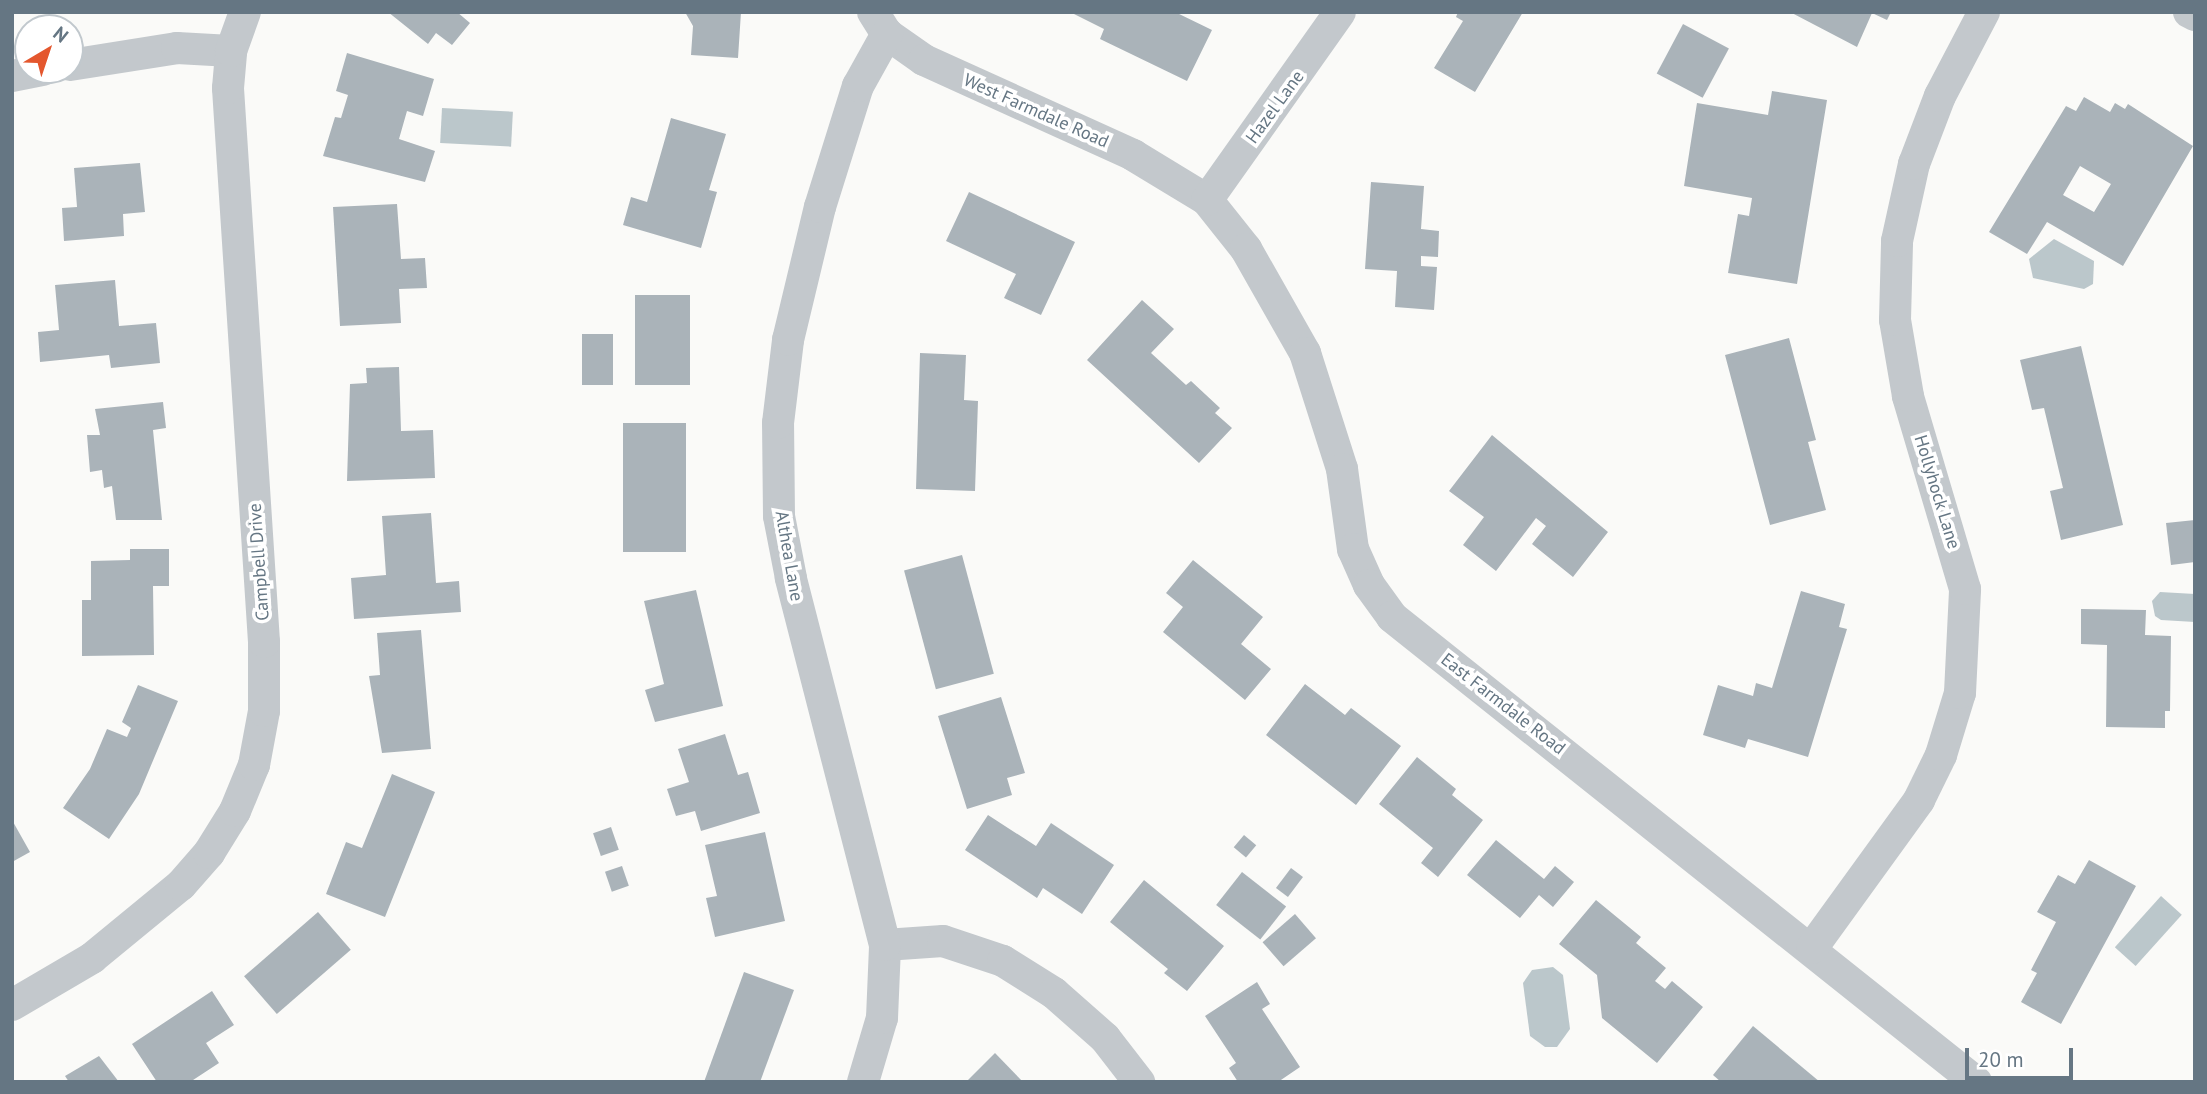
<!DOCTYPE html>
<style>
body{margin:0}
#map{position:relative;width:2207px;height:1094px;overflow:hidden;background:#fafaf8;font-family:"PT Sans",sans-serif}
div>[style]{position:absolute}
.water>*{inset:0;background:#bbc7cb;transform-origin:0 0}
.building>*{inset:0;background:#aab3b9;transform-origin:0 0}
.street>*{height:32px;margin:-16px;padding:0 16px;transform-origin:16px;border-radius:16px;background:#c3c8cc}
span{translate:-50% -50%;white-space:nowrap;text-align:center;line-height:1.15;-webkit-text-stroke:7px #fff;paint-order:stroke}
.street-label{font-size:18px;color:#657683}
.frame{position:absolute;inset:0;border:14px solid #657683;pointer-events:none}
.north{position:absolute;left:14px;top:14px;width:70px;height:70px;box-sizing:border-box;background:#fff;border:2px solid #c1c8cd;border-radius:50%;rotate:39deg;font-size:19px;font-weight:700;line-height:28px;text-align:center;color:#657683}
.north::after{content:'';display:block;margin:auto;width:24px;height:32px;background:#e4572e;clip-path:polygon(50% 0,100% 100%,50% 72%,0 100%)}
.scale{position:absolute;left:1965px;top:1048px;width:108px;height:32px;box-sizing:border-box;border:4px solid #657683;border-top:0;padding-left:9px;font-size:21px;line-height:24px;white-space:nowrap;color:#657683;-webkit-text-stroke:5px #fff;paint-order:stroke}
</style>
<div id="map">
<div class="water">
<i style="left:442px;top:108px;width:71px;height:35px;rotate:3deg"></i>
<i style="clip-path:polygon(2054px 239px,2094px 261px,2093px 284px,2084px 289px,2033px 278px,2029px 259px)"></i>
<i style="clip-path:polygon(2160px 592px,2195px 594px,2195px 622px,2161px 620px,2155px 616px,2152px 601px)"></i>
<i style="left:2161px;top:896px;width:28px;height:69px;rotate:42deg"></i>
<i style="clip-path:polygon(1553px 967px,1563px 975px,1570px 1029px,1557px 1047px,1545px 1047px,1530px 1036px,1523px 983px,1532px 970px)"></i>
</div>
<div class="building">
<i style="clip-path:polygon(388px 12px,457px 12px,470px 23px,452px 45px,436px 33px,428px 44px)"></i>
<i style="clip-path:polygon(685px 12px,741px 12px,738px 58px,691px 55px,693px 26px)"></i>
<i style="clip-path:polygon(1070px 12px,1175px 12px,1212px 30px,1187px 81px,1100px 39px,1104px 29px)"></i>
<i style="clip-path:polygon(1458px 12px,1523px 12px,1475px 92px,1434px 68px,1463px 21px,1456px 17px)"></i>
<i style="clip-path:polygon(1790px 12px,1891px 12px,1887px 20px,1872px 13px,1857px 47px)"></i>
<i style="left:1683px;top:24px;width:52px;height:56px;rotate:28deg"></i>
<i style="clip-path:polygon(347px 53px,434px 79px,423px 116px,407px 111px,399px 139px,435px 151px,425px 182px,323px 156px,335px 117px,341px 118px,348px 95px,336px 91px)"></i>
<i style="clip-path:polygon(1772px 91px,1827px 100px,1797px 284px,1728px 273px,1738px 214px,1749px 216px,1752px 198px,1684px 186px,1697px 103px,1768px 115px)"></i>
<i style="clip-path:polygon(evenodd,2084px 97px,2110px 112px,2115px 103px,2125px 109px,2128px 104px,2193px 146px,2123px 266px,2047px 222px,2027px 254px,1989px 232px,2066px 106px,2076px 111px,2084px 97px,2080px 166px,2111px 184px,2094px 212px,2063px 195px,2080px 166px)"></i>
<i style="clip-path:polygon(671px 118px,726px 134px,709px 190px,717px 192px,701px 248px,623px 225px,631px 197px,647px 202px)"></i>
<i style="clip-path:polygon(140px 163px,145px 212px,123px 214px,124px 236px,64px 241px,62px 208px,77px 207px,74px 168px)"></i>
<i style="clip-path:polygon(1371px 182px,1424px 186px,1421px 229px,1439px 231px,1438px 257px,1421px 256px,1421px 266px,1437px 267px,1434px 310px,1395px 307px,1397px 271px,1365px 269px)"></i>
<i style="clip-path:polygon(969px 192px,1075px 242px,1041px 315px,1004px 298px,1016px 274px,946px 241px)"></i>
<i style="clip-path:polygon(397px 204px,401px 259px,425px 258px,427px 288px,399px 289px,401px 323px,340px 326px,333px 207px)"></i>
<i style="clip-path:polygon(115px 280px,119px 326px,156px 323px,160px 363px,111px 368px,109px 355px,40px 362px,38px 332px,59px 330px,55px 285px)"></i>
<i style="left:635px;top:295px;width:55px;height:90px"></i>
<i style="clip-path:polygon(1142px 300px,1174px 329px,1151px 353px,1186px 385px,1191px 381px,1220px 408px,1215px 413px,1232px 428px,1199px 463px,1087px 360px)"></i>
<i style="left:582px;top:334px;width:31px;height:51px"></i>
<i style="clip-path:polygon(1789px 338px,1816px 440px,1808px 442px,1826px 510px,1770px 525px,1725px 355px)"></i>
<i style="clip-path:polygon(2081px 346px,2123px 525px,2061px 540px,2050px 491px,2063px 488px,2044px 408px,2032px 410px,2020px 360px)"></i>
<i style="clip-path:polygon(920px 353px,966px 355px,964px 400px,978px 401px,975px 491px,916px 489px)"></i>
<i style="clip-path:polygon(399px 367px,401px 431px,433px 430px,435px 478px,347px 481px,350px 384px,367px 383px,366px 368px)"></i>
<i style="clip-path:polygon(163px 402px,166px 428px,153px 430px,162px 520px,116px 520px,112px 486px,104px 488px,102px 470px,90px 472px,87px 435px,100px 435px,95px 409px)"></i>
<i style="left:623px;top:423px;width:63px;height:129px"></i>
<i style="clip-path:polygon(1492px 435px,1608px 532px,1573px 577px,1532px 544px,1546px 526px,1536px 518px,1496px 571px,1463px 545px,1484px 517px,1449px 491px)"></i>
<i style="clip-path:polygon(431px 513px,436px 583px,459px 581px,461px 612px,354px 619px,351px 578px,386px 575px,382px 516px)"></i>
<i style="clip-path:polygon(2195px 520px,2195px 562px,2171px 565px,2166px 523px)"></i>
<i style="clip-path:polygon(130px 549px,169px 549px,169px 586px,153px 586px,154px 655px,82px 656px,82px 600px,91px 600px,91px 561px,130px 560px)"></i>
<i style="left:962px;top:555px;width:123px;height:60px;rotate:75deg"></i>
<i style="clip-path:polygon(1193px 560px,1263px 617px,1241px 644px,1271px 669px,1245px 700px,1163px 632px,1183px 607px,1166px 593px)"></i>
<i style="clip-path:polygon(696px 590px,723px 706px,655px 722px,645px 690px,664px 684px,644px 601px)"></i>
<i style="clip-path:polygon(1801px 591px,1845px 604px,1839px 627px,1847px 629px,1808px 757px,1748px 739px,1745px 748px,1703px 735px,1718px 685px,1753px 696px,1756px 683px,1772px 688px)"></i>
<i style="clip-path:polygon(2081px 609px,2146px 610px,2145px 635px,2171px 636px,2170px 711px,2165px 711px,2165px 728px,2106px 727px,2107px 645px,2081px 644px)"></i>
<i style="clip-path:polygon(421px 630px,431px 749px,382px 753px,369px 676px,380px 675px,377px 633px)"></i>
<i style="clip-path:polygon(1305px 684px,1345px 715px,1351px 708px,1401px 746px,1356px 805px,1266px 735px)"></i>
<i style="clip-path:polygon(138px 685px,178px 701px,139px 794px,109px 839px,63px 808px,90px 769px,107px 729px,127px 737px,131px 728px,122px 722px)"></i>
<i style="clip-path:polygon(1001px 697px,1025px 773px,1007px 778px,1012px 795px,967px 809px,938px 716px)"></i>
<i style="clip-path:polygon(725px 734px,738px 775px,748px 772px,760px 813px,701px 831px,695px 811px,676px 816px,667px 789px,689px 782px,678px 749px)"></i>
<i style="clip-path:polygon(1417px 757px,1456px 789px,1452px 795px,1483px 820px,1438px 877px,1421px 863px,1433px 848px,1379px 804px)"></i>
<i style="clip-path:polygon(392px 774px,435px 792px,385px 917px,326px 894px,346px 842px,362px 848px)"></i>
<i style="clip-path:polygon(988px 815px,1036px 846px,1051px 823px,1114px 865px,1082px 914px,1043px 888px,1037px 898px,965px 850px)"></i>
<i style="clip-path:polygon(12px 820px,30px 852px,12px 862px)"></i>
<i style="left:611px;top:827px;width:24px;height:19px;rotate:71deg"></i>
<i style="clip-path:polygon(765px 832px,785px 921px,715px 937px,706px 898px,717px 896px,705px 845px)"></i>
<i style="left:1244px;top:835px;width:16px;height:16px;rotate:40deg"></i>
<i style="clip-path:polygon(1496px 840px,1544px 879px,1555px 866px,1574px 882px,1553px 907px,1539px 895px,1520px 918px,1467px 875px)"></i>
<i style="clip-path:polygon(2089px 860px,2136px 886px,2061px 1024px,2021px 1002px,2037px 973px,2031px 970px,2056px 922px,2037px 912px,2058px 875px,2075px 884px)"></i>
<i style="left:622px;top:866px;width:21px;height:18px;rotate:71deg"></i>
<i style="left:1291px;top:868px;width:15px;height:25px;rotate:37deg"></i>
<i style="left:1242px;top:872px;width:56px;height:42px;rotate:38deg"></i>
<i style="clip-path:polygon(1144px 880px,1224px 946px,1187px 991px,1164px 973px,1168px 969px,1110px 922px)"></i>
<i style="clip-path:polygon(1596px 900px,1641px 937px,1636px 943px,1666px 968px,1655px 981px,1665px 989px,1672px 981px,1703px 1007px,1657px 1063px,1602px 1018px,1597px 975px,1559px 944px)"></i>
<i style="left:318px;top:912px;width:50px;height:98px;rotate:49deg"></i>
<i style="left:1295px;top:914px;width:32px;height:43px;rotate:49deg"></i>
<i style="clip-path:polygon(744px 972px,794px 990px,760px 1082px,704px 1082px)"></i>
<i style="clip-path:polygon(1257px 982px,1270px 1004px,1262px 1009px,1300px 1067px,1278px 1082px,1238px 1082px,1229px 1068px,1236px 1063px,1205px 1016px)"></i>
<i style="clip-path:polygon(212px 991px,234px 1025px,206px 1043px,219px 1063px,190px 1082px,157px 1082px,132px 1044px)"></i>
<i style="clip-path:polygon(1753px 1026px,1820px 1082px,1721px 1082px,1713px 1075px)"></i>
<i style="clip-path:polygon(995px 1053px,1023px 1082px,966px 1082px)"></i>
<i style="clip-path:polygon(99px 1056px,119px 1082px,69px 1082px,65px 1076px)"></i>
</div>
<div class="street">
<i style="left:873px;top:12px;width:26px;rotate:58deg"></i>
<i style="left:887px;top:34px;width:45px;rotate:35.1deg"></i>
<i style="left:924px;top:60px;width:230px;rotate:24.4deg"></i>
<i style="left:1133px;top:155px;width:87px;rotate:31.3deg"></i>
<i style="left:1207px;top:200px;width:63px;rotate:51.5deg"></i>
<i style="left:1246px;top:249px;width:120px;rotate:60.4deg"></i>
<i style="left:1305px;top:353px;width:122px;rotate:72.3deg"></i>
<i style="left:1342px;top:469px;width:81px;rotate:82.2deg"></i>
<i style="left:1353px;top:549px;width:39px;rotate:66deg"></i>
<i style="left:1369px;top:585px;width:39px;rotate:54deg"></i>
<i style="left:1392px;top:617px;width:747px;rotate:38.53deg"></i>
<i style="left:2189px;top:12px;width:7px;rotate:27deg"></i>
<i style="left:70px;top:65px;width:108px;rotate:-9deg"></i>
<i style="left:177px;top:48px;width:54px;rotate:3.2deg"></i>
<i style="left:12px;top:76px;width:32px;rotate:-11deg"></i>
<i style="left:1207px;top:200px;width:230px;rotate:-54.7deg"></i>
<i style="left:885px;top:945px;width:58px;rotate:-3.9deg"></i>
<i style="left:943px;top:941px;width:63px;rotate:18.4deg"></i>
<i style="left:1003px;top:961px;width:60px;rotate:32.1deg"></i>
<i style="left:1054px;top:993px;width:68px;rotate:41.4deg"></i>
<i style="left:1105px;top:1038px;width:56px;rotate:52.3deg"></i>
<i style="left:1812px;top:948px;width:183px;rotate:-54.1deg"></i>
<i style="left:1919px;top:800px;width:50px;rotate:-63.9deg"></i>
<i style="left:1941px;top:755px;width:65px;rotate:-73deg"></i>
<i style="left:1960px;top:693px;width:104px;rotate:-87.2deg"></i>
<i style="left:1965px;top:589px;width:201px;rotate:-106.5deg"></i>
<i style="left:1908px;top:396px;width:77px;rotate:-99.7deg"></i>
<i style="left:1895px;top:320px;width:79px;rotate:-88.5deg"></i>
<i style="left:1897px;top:241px;width:79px;rotate:-77.6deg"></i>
<i style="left:1914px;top:164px;width:73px;rotate:-69.1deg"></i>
<i style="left:1940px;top:96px;width:95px;rotate:-62.4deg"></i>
<i style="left:12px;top:1005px;width:93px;rotate:-30.4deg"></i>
<i style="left:92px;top:958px;width:115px;rotate:-39.4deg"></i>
<i style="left:181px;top:885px;width:43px;rotate:-48.8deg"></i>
<i style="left:209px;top:853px;width:49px;rotate:-58.2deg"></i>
<i style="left:235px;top:811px;width:50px;rotate:-67.6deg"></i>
<i style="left:254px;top:765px;width:55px;rotate:-79.5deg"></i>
<i style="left:264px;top:711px;width:69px;rotate:-90deg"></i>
<i style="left:264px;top:642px;width:555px;rotate:-93.72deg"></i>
<i style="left:228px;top:88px;width:37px;rotate:-85deg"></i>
<i style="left:231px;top:51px;width:41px;rotate:-70.3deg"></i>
<i style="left:863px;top:1082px;width:67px;rotate:-73.5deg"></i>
<i style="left:882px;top:1018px;width:73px;rotate:-87.6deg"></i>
<i style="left:885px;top:945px;width:379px;rotate:-104.4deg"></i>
<i style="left:791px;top:578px;width:63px;rotate:-101deg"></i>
<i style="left:779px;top:516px;width:93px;rotate:-90.6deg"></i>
<i style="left:778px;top:423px;width:84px;rotate:-83.1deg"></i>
<i style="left:788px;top:340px;width:137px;rotate:-76.5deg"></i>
<i style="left:820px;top:207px;width:127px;rotate:-72.6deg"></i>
<i style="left:858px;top:86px;width:60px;rotate:-60.9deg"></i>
</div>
<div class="street-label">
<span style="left:1275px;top:107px;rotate:-54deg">Hazel Lane</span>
<span style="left:1036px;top:111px;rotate:24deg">West Farmdale Road</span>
<span style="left:1937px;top:492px;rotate:73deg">Hollyhock Lane</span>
<span style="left:789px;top:556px;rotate:80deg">Althea Lane</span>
<span style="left:259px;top:562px;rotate:-94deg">Campbell Drive</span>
<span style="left:1503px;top:704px;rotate:38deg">East Farmdale Road</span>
</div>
<div class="frame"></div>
<div class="north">N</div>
<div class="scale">20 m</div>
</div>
